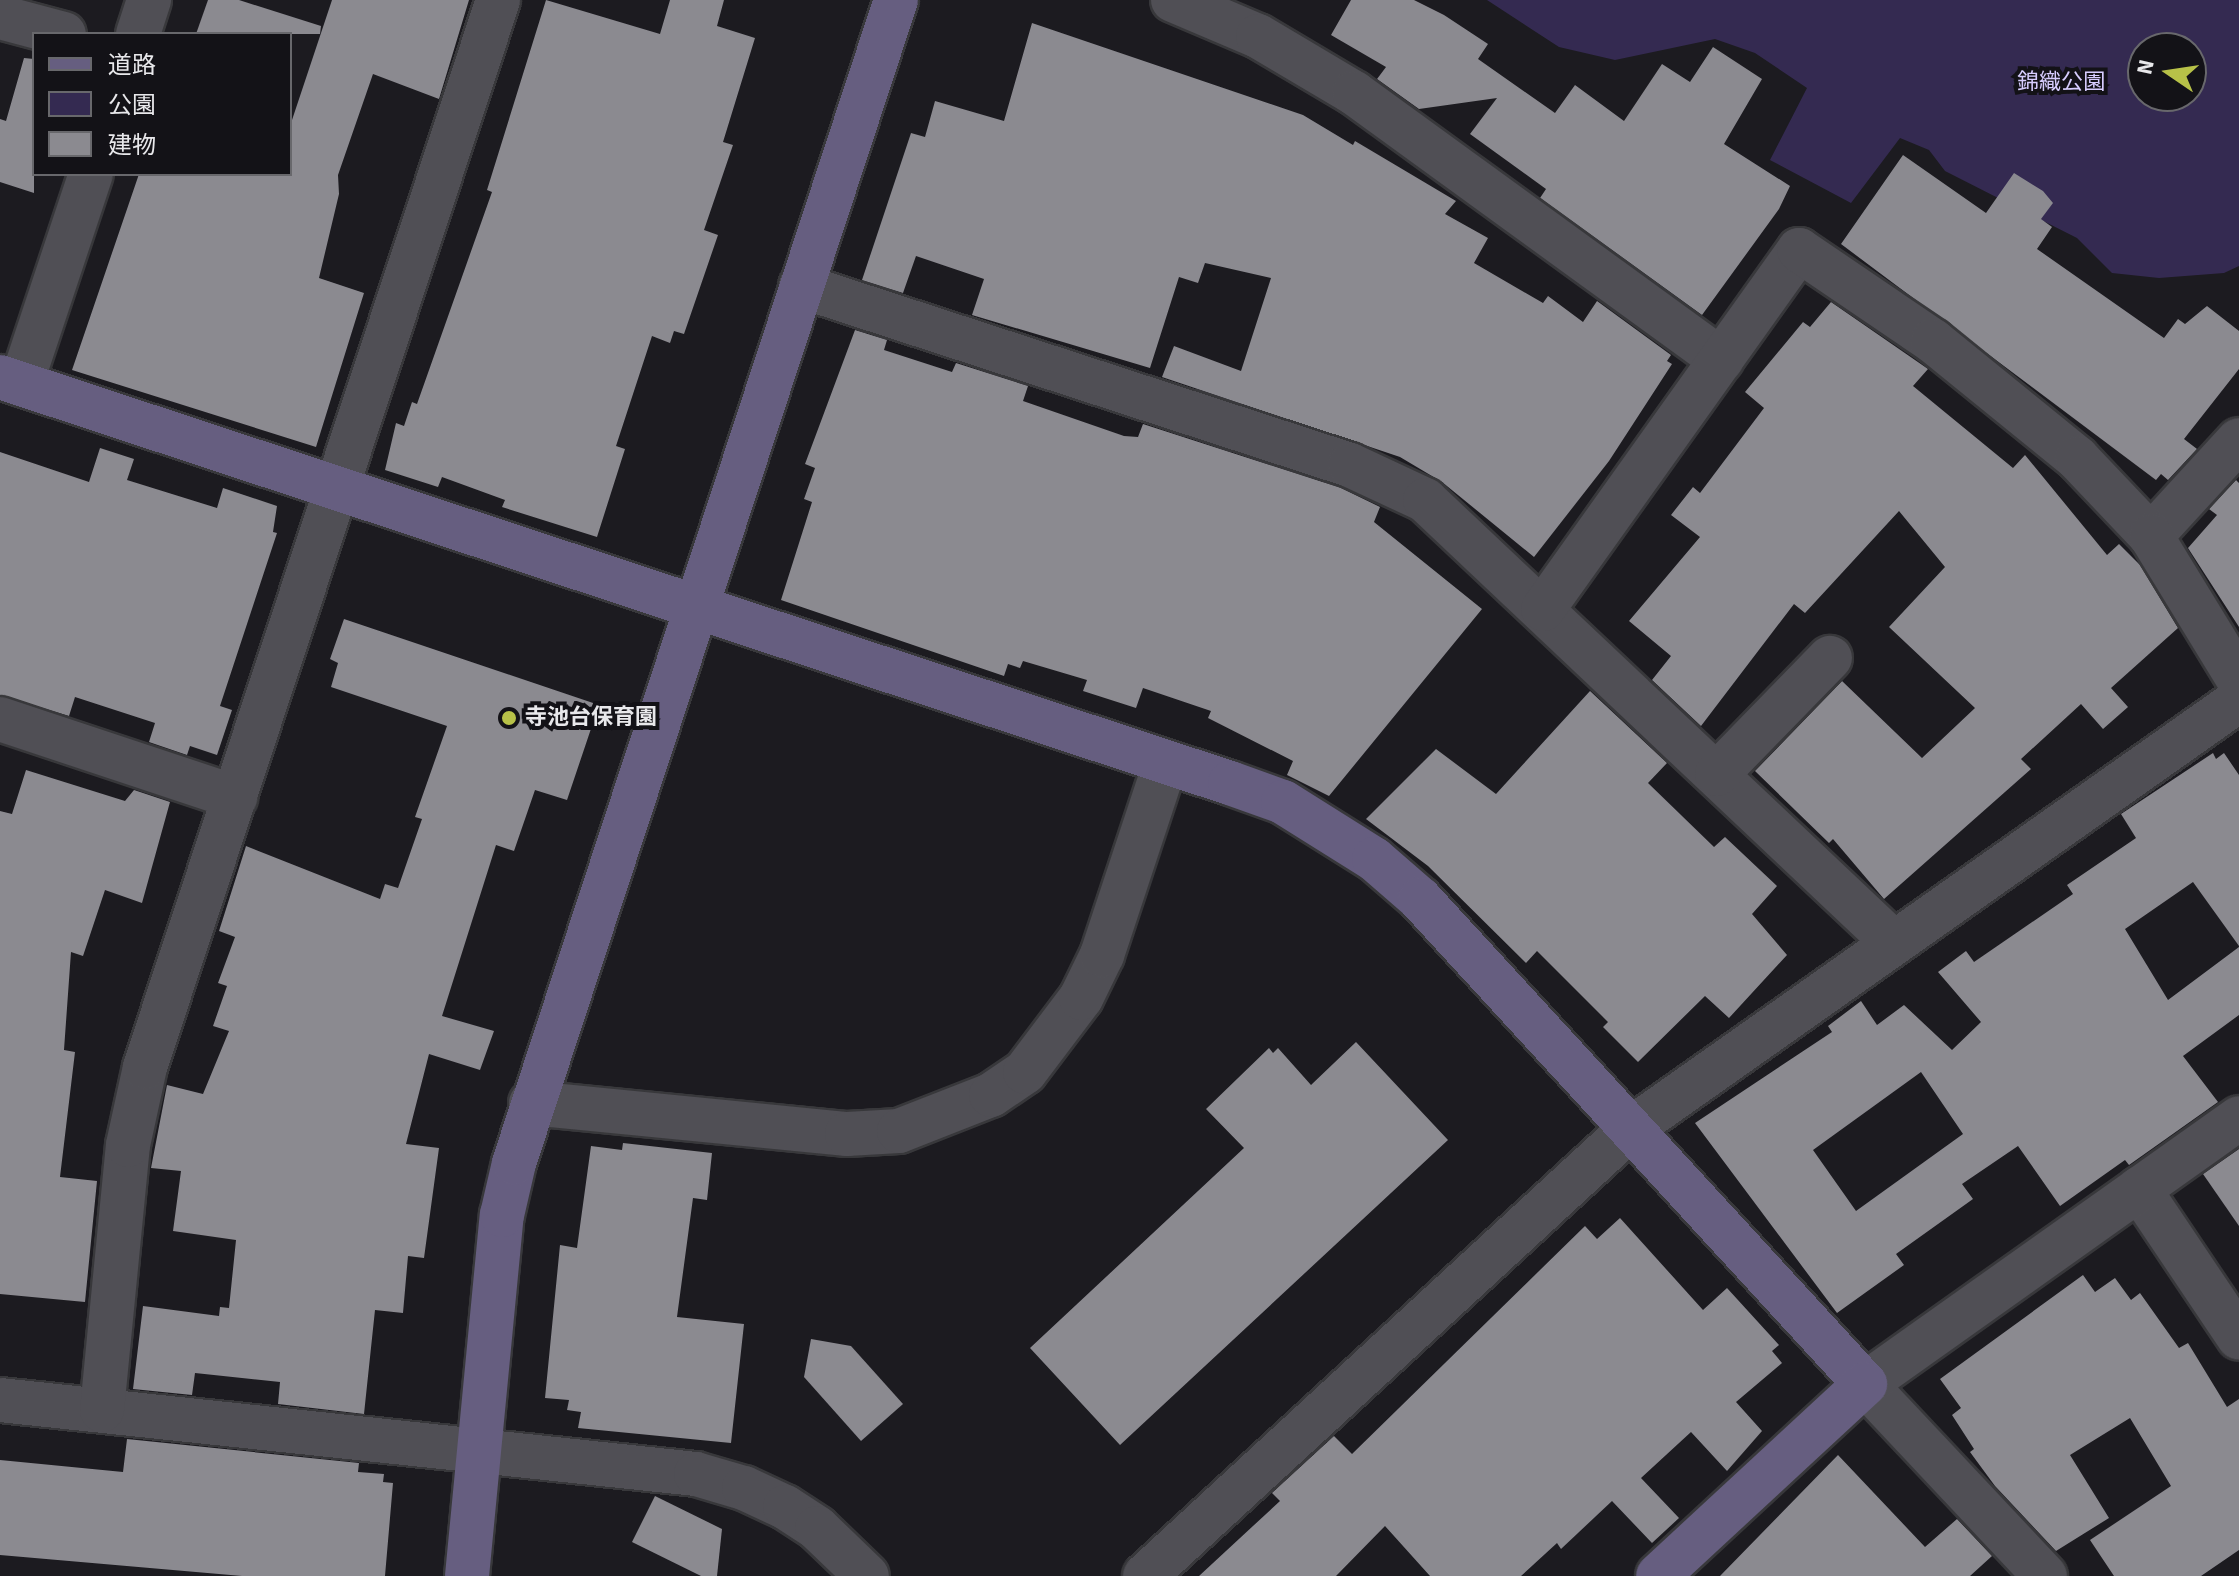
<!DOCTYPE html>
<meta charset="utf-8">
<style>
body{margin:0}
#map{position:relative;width:2239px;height:1576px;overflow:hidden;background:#1c1b20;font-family:"Source Sans 3","Noto Sans JP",sans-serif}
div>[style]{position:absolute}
.green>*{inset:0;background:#342a51}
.building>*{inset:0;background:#8b8a90}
.roads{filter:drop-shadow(2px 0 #38383b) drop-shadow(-2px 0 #38383b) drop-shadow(0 2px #38383b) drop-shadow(0 -2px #38383b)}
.street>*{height:44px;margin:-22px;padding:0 22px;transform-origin:22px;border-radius:22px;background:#504f55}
.secondary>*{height:44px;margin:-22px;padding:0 22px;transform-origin:22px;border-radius:22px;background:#665e80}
.dots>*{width:22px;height:22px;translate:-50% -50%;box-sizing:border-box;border:4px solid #131217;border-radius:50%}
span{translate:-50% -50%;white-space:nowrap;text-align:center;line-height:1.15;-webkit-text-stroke:8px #131217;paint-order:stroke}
.park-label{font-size:22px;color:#d7cdfe}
.poi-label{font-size:22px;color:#e8e8eb;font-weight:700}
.left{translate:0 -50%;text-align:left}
.legend{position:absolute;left:32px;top:32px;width:260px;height:144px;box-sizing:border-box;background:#131217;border:2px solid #68686c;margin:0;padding:10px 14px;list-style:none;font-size:24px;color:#e8e8eb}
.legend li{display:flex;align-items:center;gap:16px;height:40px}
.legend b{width:40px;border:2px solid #68686c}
.north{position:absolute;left:2127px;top:32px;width:80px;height:80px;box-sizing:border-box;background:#131217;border:2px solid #68686c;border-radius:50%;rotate:283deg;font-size:22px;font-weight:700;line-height:32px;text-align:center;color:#e8e8eb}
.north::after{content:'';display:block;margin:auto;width:28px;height:36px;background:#b7c148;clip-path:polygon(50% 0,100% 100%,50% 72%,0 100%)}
</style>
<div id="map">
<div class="green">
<i style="clip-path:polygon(evenodd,1487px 0,2239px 0,2239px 266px,2224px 273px,2159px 278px,2112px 273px,2077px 238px,1945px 171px,1929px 150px,1900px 138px,1851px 203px,1770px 160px,1807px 88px,1755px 53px,1715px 39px,1615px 60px,1559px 47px,1487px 0,2143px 48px,2191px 48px,2191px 96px,2143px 96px,2143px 48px)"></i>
</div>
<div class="building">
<i style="clip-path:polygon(208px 0,239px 0,321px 26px,320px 34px,196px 34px)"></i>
<i style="clip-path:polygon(332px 0,469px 0,439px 99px,373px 74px,338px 175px,339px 194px,319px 278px,364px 293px,316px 447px,72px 370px,139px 174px,290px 174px,290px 126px)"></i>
<i style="clip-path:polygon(546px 0,660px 34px,670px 0,724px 0,717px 26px,755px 38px,723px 142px,733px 145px,704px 230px,718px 235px,684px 334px,674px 331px,670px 343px,652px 336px,616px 446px,625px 449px,597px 537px,502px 507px,505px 500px,442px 477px,438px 487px,385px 470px,396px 423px,404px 426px,412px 402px,417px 404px,492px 192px,487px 190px)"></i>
<i style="clip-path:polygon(1351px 0,1414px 0,1444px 15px,1488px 44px,1478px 59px,1555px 113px,1575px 85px,1624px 121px,1662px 64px,1690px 82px,1713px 47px,1762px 79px,1724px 144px,1790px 186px,1779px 209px,1702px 315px,1540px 198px,1546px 189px,1470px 134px,1497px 98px,1419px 109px,1377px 79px,1386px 67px,1331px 35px)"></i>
<i style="clip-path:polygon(1032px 23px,1303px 115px,1353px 145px,1355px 141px,1456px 201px,1445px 214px,1488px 238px,1474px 263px,1543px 303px,1548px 296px,1583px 322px,1597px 301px,1671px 355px,1667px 361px,1672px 364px,1609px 461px,1534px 557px,1442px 482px,1400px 457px,1162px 377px,1174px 346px,1241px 371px,1271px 278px,1205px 263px,1198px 283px,1179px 277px,1150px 368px,972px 315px,984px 279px,916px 256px,903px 293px,862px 280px,911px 133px,925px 137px,935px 101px,1004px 121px)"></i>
<i style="clip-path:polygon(24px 58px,34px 59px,34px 193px,0 182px,0 119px,6px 121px)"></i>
<i style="clip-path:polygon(1903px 155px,1986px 213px,2014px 173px,2043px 191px,2053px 203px,2041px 219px,2052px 227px,2037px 249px,2164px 338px,2178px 319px,2185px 324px,2207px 306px,2239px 331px,2239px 369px,2184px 439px,2197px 449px,2168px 480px,2161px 474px,2156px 480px,1841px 244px)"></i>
<i style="clip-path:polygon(1831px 302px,1928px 369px,1913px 386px,2013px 468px,2025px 455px,2107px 555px,2119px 544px,2140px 565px,2178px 628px,2111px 688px,2128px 707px,2103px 729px,2081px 704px,2021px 759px,2031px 769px,1884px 899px,1833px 839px,1829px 843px,1755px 771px,1842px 681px,1922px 758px,1975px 708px,1889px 627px,1945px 567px,1899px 511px,1805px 613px,1794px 604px,1701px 726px,1652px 680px,1671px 656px,1629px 621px,1700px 537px,1671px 515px,1693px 487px,1700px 493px,1764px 408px,1745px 392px,1803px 322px,1810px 327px)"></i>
<i style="clip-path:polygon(855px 330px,887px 340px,884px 350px,952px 372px,956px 363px,1028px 386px,1023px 401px,1124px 436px,1138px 437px,1143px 424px,1341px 488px,1380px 507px,1374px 522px,1482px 609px,1329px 796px,1287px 775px,1293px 761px,1208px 718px,1211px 711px,1143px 688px,1136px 708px,1083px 691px,1087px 680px,1023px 661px,1020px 668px,1008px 664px,1004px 676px,781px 600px,812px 502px,804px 499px,815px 468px,805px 464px)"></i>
<i style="clip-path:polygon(100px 448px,134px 459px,127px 480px,217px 508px,223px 488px,277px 506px,273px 532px,277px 533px,220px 706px,232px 710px,217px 755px,190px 746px,187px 755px,149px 742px,155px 723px,75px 697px,69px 716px,0 695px,0 452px,89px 482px)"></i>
<i style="clip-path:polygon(2236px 480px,2239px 483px,2239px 627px,2188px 548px,2217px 515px,2209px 509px)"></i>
<i style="clip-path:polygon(344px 619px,599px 705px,567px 800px,535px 790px,514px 851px,496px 845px,442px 1016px,494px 1031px,480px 1070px,429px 1054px,406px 1144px,439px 1148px,424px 1258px,408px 1256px,403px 1313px,375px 1310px,364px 1414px,278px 1404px,280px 1382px,195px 1373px,192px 1395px,133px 1389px,143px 1306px,219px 1316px,220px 1307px,229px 1308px,236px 1240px,173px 1231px,181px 1171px,151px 1168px,167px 1085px,203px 1094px,229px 1031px,213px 1026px,227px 986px,218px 983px,235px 937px,219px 931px,246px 846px,380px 899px,385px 884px,398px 888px,422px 819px,415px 817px,447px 726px,331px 687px,338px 663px,330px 659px)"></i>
<i style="clip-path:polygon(1590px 691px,1667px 763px,1648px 783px,1714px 847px,1725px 837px,1777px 886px,1752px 914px,1787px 955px,1729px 1018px,1705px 996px,1638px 1062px,1603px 1027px,1608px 1022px,1537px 951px,1526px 963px,1428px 866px,1366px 819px,1436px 749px,1496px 794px)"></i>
<i style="clip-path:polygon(evenodd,2213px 753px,2216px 759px,2224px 753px,2239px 775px,2239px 946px,2193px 882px,2125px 929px,2168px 1000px,2239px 947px,2239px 1015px,2183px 1056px,2218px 1102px,2129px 1165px,2125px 1160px,2060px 1206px,2018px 1146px,1962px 1184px,1973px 1199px,1896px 1254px,1904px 1265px,1837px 1313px,1695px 1123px,1832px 1032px,1828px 1026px,1861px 1001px,1877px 1025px,1904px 1005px,1952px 1050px,1981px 1022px,1938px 972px,1966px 951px,1974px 962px,2073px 894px,2067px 885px,2136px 838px,2121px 814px,2213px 753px,1921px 1072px,1963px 1134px,1856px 1211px,1813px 1150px,1921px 1072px)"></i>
<i style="clip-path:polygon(26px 770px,125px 801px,134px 790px,170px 802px,142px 903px,105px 890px,83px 956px,71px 952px,64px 1050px,75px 1052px,60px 1177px,97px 1181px,85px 1302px,0 1294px,0 811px,12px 814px)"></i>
<i style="clip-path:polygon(1356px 1042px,1448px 1140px,1120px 1445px,1030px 1348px,1244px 1148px,1206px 1109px,1269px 1048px,1273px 1053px,1278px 1048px,1311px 1085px)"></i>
<i style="clip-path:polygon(623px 1143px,712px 1153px,707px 1200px,693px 1198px,677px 1317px,744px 1324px,731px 1443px,578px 1428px,581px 1412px,567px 1410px,569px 1400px,545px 1398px,560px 1245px,577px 1248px,591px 1146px,622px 1150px)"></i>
<i style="clip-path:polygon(2239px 1149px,2239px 1226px,2203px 1174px)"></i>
<i style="clip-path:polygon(1620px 1218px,1703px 1310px,1727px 1288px,1779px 1345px,1772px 1351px,1782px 1363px,1736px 1402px,1762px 1431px,1727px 1471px,1691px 1432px,1641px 1478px,1679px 1518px,1652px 1543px,1612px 1501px,1561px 1549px,1557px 1543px,1521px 1576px,1430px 1576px,1385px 1526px,1336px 1576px,1199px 1576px,1280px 1501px,1272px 1493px,1334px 1436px,1352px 1454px,1585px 1226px,1597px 1239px)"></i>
<i style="clip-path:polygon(2083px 1275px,2095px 1292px,2115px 1278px,2131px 1300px,2140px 1293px,2179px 1348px,2188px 1343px,2227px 1407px,2239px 1399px,2239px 1550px,2201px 1576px,2114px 1576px,2090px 1540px,2171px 1486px,2130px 1418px,2070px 1455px,2109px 1518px,2056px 1551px,1995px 1486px,1970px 1452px,1974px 1449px,1952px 1415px,1961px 1408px,1940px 1379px)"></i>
<i style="clip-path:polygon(811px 1339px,851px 1346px,903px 1404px,861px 1441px,804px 1377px)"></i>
<i style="clip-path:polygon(127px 1439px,359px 1463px,358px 1472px,384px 1474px,383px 1482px,393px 1483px,385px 1576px,242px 1576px,0 1555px,0 1460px,123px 1472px)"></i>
<i style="clip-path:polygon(1838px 1455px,1925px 1547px,1957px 1519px,1992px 1556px,1970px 1576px,1720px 1576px)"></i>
<i style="clip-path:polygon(655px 1496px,722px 1529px,717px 1576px,701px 1576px,632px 1542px)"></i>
</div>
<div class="roads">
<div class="street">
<i style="left:1173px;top:0;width:92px;rotate:23deg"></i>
<i style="left:1258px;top:36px;width:112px;rotate:30.7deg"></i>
<i style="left:1354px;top:93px;width:454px;rotate:36deg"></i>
<i style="left:0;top:17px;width:66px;rotate:14.9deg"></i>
<i style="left:138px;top:34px;width:36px;rotate:-72deg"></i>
<i style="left:801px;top:286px;width:577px;rotate:18.06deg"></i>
<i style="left:1350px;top:465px;width:83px;rotate:25deg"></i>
<i style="left:1425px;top:500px;width:644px;rotate:43.36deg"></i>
<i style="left:21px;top:384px;width:221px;rotate:-71.6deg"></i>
<i style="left:2151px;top:536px;width:130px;rotate:-47.5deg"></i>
<i style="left:1543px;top:609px;width:441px;rotate:-54.5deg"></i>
<i style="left:1799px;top:250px;width:162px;rotate:34.2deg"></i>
<i style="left:1933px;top:341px;width:186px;rotate:39.1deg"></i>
<i style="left:2077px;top:458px;width:108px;rotate:46.5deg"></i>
<i style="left:2151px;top:536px;width:169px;rotate:58.6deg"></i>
<i style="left:0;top:719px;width:248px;rotate:18.4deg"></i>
<i style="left:1717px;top:774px;width:162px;rotate:-45.8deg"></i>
<i style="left:531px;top:1103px;width:318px;rotate:5.6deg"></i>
<i style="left:847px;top:1134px;width:52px;rotate:-3.3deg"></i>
<i style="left:899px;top:1131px;width:99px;rotate:-21.4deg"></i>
<i style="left:991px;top:1095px;width:41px;rotate:-34.1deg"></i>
<i style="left:1025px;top:1072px;width:93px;rotate:-52.9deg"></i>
<i style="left:1081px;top:998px;width:48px;rotate:-64deg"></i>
<i style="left:1102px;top:955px;width:203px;rotate:-71.7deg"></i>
<i style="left:2139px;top:1189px;width:179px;rotate:56.1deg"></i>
<i style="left:0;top:1400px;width:700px;rotate:6.07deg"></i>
<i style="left:696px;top:1474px;width:50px;rotate:16.3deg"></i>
<i style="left:744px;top:1488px;width:45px;rotate:24.9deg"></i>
<i style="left:785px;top:1507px;width:38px;rotate:33deg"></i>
<i style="left:817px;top:1528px;width:69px;rotate:43.8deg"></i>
<i style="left:102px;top:1410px;width:266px;rotate:-84.4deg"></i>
<i style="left:128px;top:1145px;width:80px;rotate:-77.7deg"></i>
<i style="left:145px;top:1067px;width:1124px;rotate:-71.69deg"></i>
<i style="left:1145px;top:1576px;width:658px;rotate:-42.66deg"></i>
<i style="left:1629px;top:1130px;width:746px;rotate:-35.18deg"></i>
<i style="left:2045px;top:1576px;width:263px;rotate:-133.2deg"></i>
<i style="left:1865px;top:1384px;width:459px;rotate:-35.4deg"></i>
</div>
<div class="secondary">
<i style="left:0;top:377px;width:1295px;rotate:18.27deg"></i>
<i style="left:1230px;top:783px;width:56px;rotate:19.7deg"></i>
<i style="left:1283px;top:802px;width:107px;rotate:32.1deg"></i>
<i style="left:1374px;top:859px;width:61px;rotate:41deg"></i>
<i style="left:1420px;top:899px;width:658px;rotate:47.46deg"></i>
<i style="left:1865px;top:1384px;width:282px;rotate:137.2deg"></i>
<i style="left:467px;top:1576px;width:363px;rotate:-84.5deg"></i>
<i style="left:502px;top:1215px;width:53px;rotate:-77deg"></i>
<i style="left:514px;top:1163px;width:1224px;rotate:-71.82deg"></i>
</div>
</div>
<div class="dots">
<i style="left:509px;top:718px;background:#b7c148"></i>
</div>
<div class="park-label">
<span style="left:2061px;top:83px">錦織公園</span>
</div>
<div class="poi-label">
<span class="left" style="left:525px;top:718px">寺池台保育園</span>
</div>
<ul class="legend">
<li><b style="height:10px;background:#665e80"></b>道路</li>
<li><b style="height:22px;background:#342a51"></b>公園</li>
<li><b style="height:22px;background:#8b8a90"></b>建物</li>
</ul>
<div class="north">N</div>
</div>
